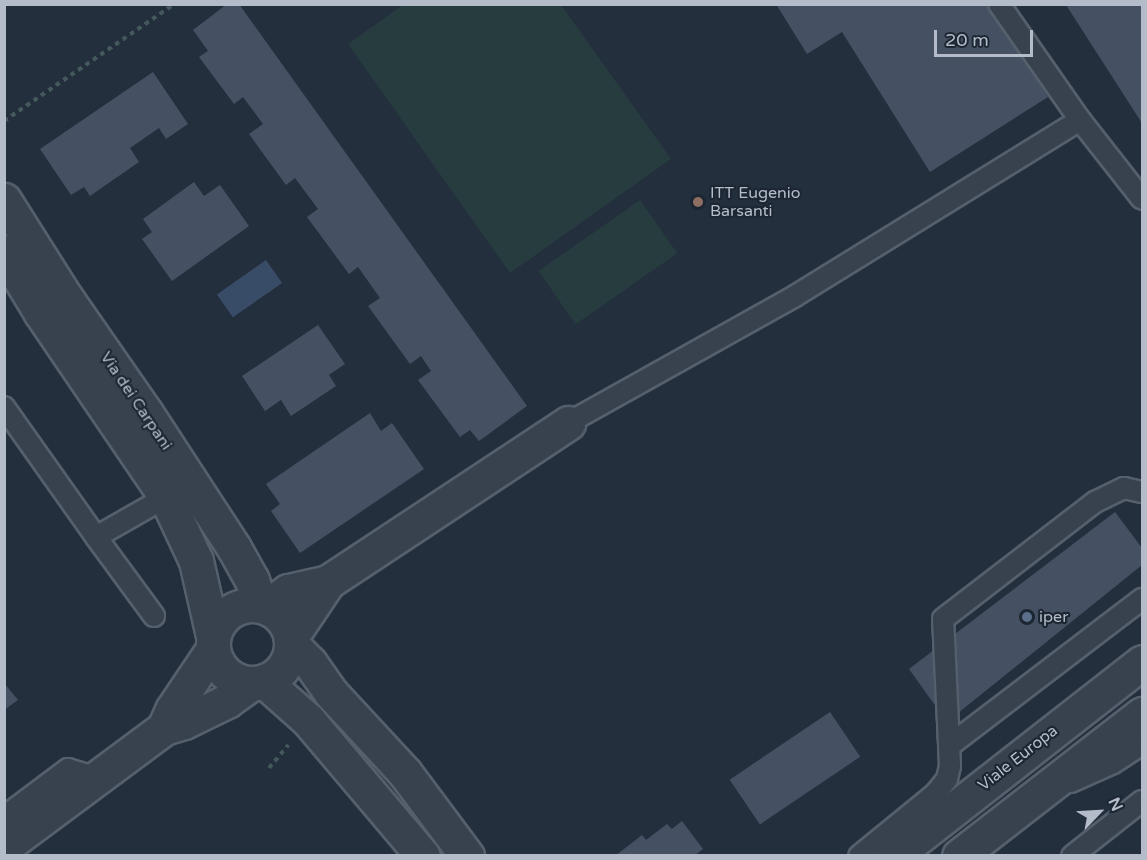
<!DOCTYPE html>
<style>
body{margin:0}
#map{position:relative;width:1147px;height:860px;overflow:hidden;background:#242f3e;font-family:"Varela Round",sans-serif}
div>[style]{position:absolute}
.green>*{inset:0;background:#263c3f;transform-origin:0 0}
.water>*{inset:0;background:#394c67;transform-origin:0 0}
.building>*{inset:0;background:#455162;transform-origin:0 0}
.path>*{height:4px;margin-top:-2px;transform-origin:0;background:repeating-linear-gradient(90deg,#44595c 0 4.5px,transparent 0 9px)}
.roads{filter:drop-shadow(2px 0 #565f6c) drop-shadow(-2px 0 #565f6c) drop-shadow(0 2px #565f6c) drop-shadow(0 -2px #565f6c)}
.service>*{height:20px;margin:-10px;padding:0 10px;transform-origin:10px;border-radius:10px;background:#38414e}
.minor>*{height:33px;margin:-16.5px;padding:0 16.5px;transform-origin:16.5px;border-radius:16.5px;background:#38414e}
.tertiary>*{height:33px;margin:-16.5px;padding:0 16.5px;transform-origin:16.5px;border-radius:16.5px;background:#38414e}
.tertiary>.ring{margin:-16.5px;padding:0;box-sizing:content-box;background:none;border:33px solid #38414e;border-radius:50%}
.dots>*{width:16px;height:16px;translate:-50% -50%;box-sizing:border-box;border:3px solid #1d2633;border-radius:50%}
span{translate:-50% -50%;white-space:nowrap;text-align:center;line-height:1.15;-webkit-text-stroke:4.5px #1d2633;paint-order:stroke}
.poi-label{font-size:16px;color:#b4bcc9}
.left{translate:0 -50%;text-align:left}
.street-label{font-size:16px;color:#b4bcc9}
.frame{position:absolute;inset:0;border:6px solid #b4bcc9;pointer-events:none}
.north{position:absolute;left:1069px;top:782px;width:60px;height:60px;-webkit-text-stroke:4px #1d2633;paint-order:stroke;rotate:65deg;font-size:16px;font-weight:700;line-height:24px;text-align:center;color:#b4bcc9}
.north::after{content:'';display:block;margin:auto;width:21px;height:27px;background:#b4bcc9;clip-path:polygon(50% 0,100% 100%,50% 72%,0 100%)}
.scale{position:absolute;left:934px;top:30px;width:99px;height:27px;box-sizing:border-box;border:3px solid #b4bcc9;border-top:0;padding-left:8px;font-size:18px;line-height:21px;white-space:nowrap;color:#b4bcc9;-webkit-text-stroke:4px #1d2633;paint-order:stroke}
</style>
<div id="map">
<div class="green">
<i style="clip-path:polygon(403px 5px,561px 5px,671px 159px,510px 273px,348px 44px)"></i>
<i style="left:640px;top:200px;width:65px;height:124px;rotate:55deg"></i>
</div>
<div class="water">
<i style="left:266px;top:260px;width:28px;height:60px;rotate:55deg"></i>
</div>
<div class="building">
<i style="clip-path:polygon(227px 4px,239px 4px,527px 406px,479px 441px,470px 430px,460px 437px,418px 380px,431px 371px,421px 356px,410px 364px,368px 306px,380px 298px,358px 267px,349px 274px,307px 217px,318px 209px,295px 178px,286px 185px,249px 134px,263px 124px,243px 97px,234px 104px,199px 57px,208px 51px,193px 30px)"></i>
<i style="clip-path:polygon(776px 4px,990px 4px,1048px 97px,930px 172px,842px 32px,807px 54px)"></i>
<i style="clip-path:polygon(1066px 5px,1142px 5px,1142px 125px,1140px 120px)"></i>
<i style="clip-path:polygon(153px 72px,188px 124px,166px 139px,159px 128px,130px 148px,139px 162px,90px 196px,84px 187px,71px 195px,40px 149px)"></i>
<i style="clip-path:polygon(194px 182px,204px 196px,220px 185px,249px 226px,172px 281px,142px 239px,152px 232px,143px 219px)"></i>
<i style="clip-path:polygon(318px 325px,345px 364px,329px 375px,336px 386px,291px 416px,281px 400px,265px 411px,242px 376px)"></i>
<i style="clip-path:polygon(370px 413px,381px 431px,392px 423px,424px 469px,300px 553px,271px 511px,280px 504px,266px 484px)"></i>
<i style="clip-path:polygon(1115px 512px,1142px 548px,1142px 565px,947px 722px,909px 669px)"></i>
<i style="clip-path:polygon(4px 683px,18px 700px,4px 710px)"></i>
<i style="left:830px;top:712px;width:54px;height:121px;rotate:56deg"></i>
<i style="clip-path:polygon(682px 821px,703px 849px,694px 856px,615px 856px,642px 835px,646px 840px,667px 824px,672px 829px)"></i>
</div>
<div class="path">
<i style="left:4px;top:121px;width:206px;rotate:-34.5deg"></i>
<i style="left:269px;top:768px;width:30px;rotate:-50deg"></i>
</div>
<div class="roads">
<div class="service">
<i style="left:999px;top:4px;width:141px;rotate:55.1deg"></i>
<i style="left:4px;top:407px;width:159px;rotate:54.7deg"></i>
<i style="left:96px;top:537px;width:81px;rotate:-29.7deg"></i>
<i style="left:568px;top:423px;width:260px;rotate:-29.2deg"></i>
<i style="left:795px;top:296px;width:335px;rotate:-31.7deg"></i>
<i style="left:1080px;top:120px;width:100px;rotate:51.9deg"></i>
<i style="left:96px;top:537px;width:98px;rotate:53.7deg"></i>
<i style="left:949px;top:746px;width:243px;rotate:-37.3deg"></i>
<i style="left:1071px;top:782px;width:46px;rotate:-24.3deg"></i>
<i style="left:1113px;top:763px;width:35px;rotate:-33deg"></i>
<i style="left:4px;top:817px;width:80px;rotate:-36.9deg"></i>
<i style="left:68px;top:769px;width:30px;rotate:17deg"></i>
<i style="left:859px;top:856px;width:98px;rotate:-39.2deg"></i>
<i style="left:935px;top:794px;width:19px;rotate:-51deg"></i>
<i style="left:947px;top:779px;width:13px;rotate:-77deg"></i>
<i style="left:950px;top:766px;width:147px;rotate:-92.7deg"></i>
<i style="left:943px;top:619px;width:192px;rotate:-37.6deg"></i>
<i style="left:1095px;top:502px;width:32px;rotate:-26deg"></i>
<i style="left:1124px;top:488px;width:18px;rotate:13deg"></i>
<i style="left:1072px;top:856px;width:89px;rotate:-38.2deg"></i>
</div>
<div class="minor">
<i style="left:266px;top:607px;width:27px;rotate:-36deg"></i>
<i style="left:288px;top:591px;width:41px;rotate:-12.7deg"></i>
<i style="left:328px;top:582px;width:288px;rotate:-33.5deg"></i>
<i style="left:291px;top:637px;width:66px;rotate:-56.1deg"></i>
<i style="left:164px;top:728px;width:20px;rotate:-66deg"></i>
<i style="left:172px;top:710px;width:73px;rotate:-56.1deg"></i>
<i style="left:4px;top:847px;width:199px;rotate:-36.6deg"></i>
<i style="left:164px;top:728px;width:21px;rotate:-17deg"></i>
<i style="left:184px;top:722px;width:48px;rotate:-26deg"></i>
<i style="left:227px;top:701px;width:31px;rotate:-36deg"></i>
</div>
<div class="tertiary">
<i style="left:4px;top:200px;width:116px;rotate:57.7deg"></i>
<i style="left:66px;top:298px;width:140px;rotate:55.2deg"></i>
<i style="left:146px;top:413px;width:161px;rotate:56.9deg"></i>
<i style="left:234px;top:548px;width:37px;rotate:61deg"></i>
<i style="left:252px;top:580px;width:26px;rotate:72deg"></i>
<i style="left:4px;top:252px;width:71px;rotate:58.8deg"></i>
<i style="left:41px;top:313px;width:222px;rotate:55.8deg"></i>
<i style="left:166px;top:497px;width:71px;rotate:64.9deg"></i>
<i style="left:196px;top:561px;width:77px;rotate:77.2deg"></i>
<i class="ring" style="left:213px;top:605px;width:45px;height:45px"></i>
<i style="left:291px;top:644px;width:27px;rotate:45deg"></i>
<i style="left:310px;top:663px;width:37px;rotate:55deg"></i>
<i style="left:331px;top:693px;width:109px;rotate:47.2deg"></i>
<i style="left:405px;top:773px;width:104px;rotate:53.2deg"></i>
<i style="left:264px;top:681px;width:59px;rotate:41.6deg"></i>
<i style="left:308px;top:720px;width:178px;rotate:49.8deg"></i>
<i style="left:894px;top:856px;width:315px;rotate:-38deg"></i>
<i style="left:959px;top:856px;width:232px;rotate:-37.8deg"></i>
</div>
</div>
<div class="dots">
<i style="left:698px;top:202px;background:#8d6e63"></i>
<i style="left:1027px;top:617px;background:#5c6f8a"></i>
</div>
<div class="poi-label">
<span class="left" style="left:710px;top:202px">ITT Eugenio<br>Barsanti</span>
<span class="left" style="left:1039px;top:617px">iper</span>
</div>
<div class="street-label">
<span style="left:136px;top:401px;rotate:56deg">Via dei Carpani</span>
<span style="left:1018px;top:758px;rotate:-38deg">Viale Europa</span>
</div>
<div class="frame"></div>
<div class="north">N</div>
<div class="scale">20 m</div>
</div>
